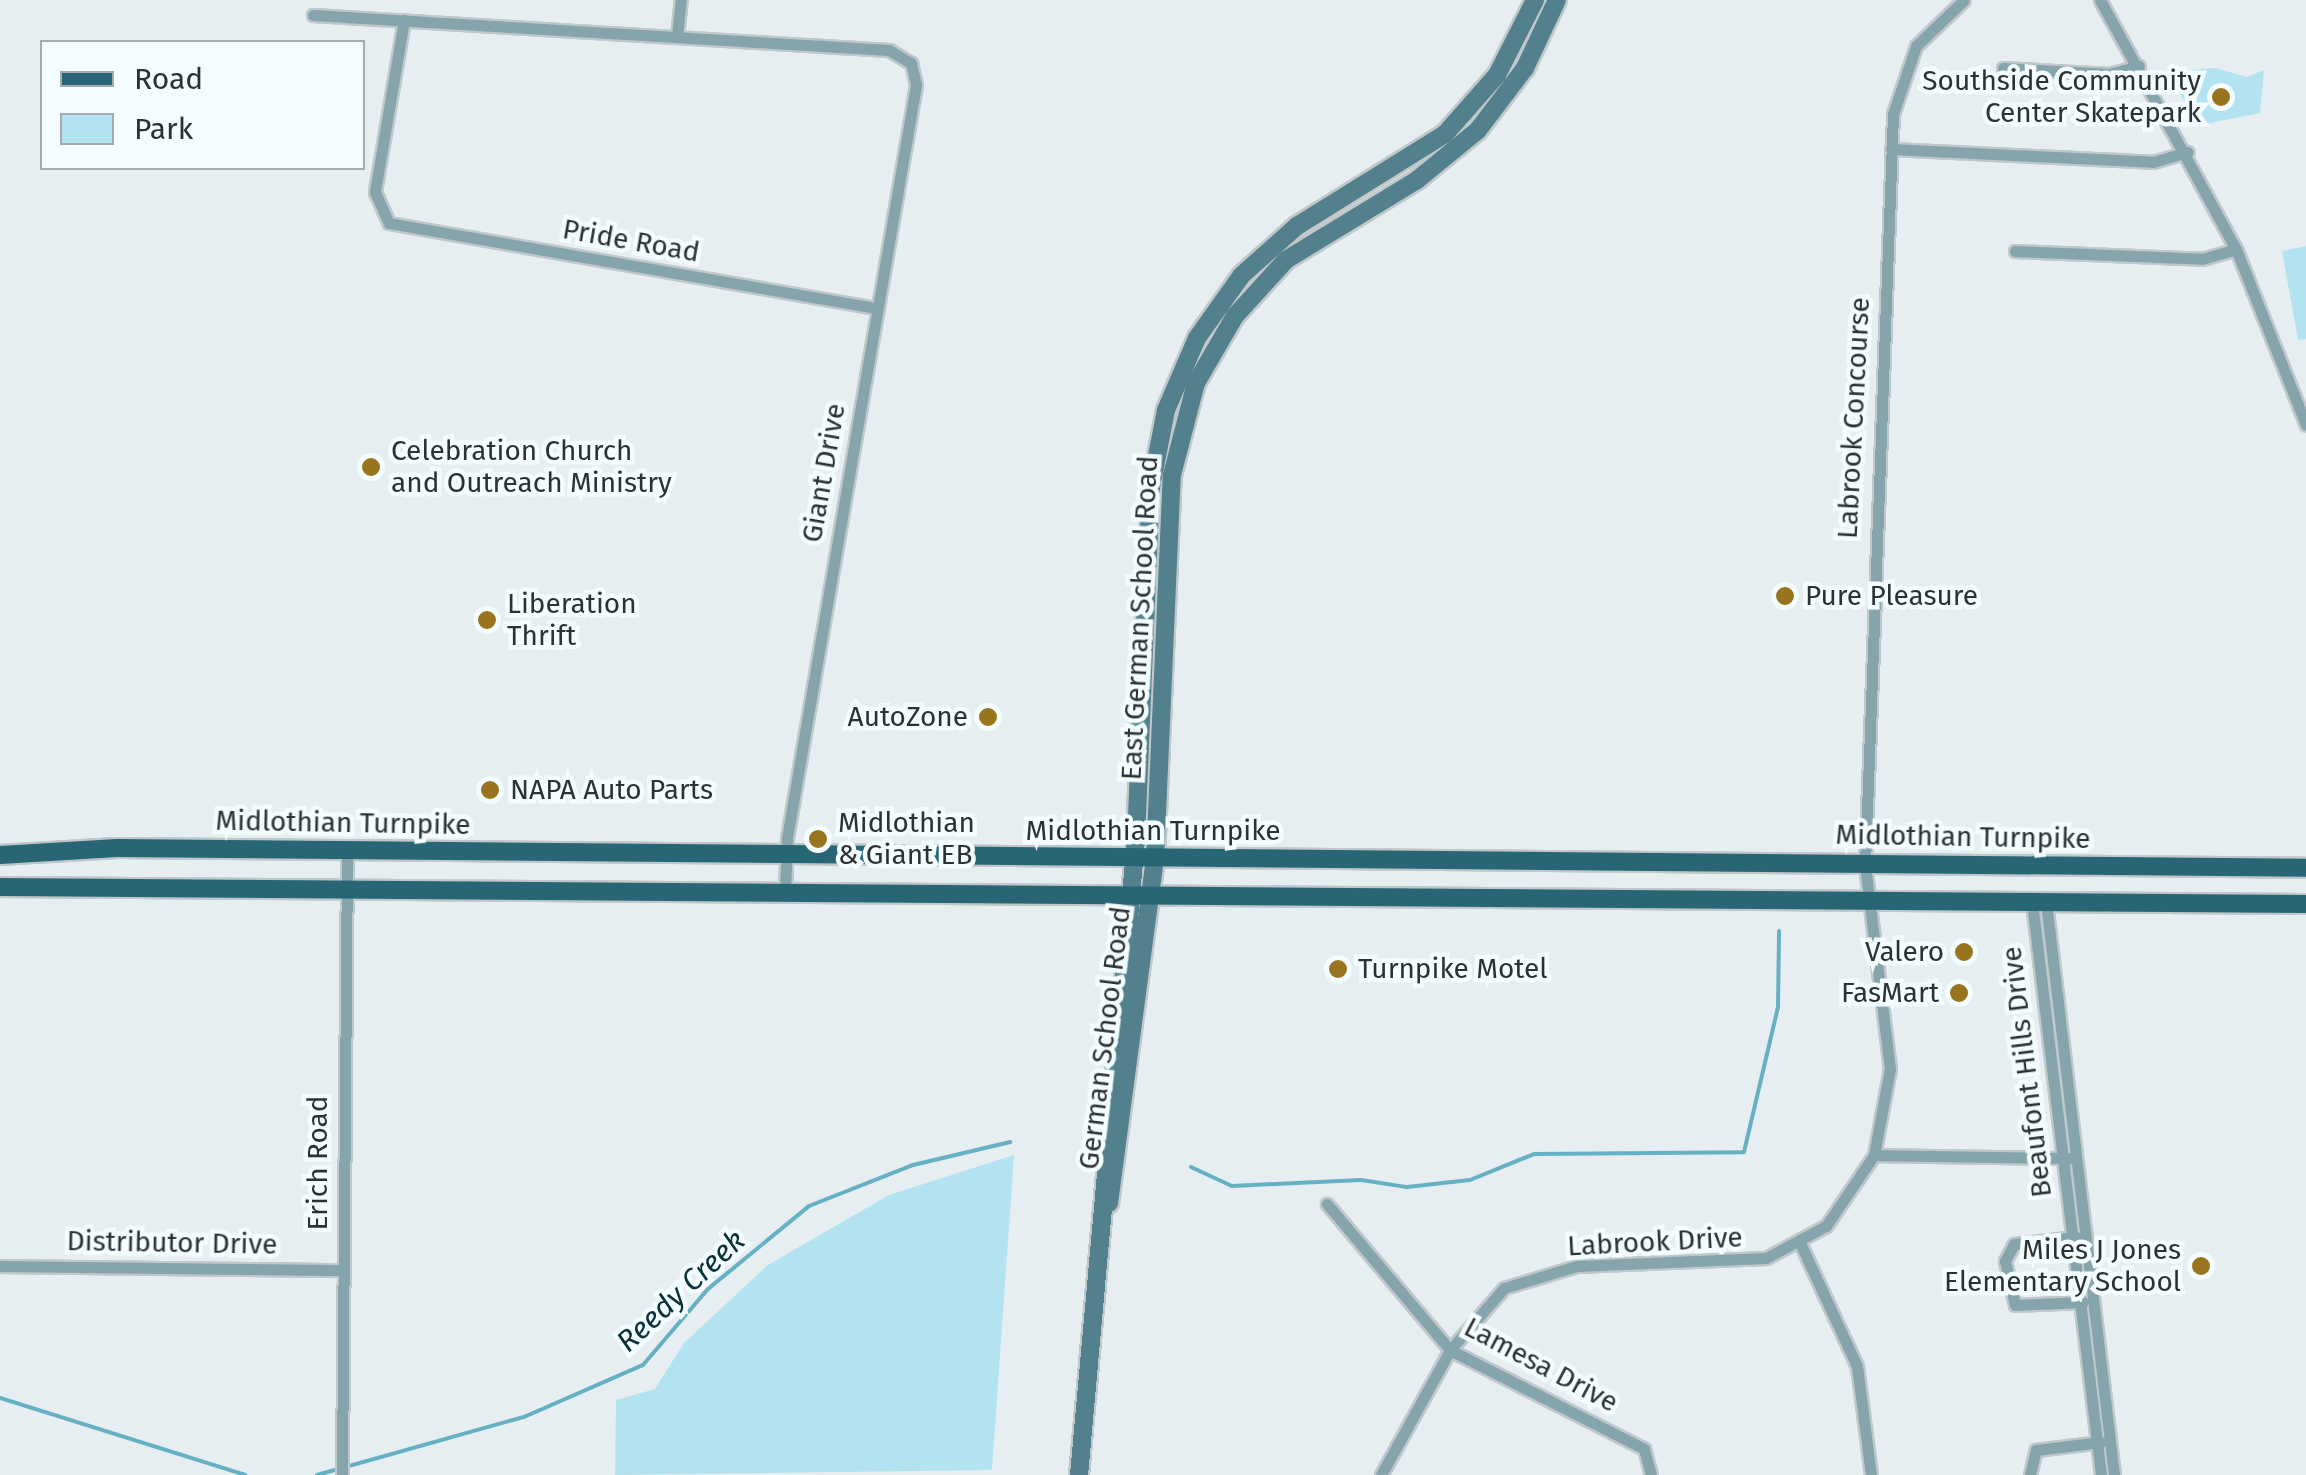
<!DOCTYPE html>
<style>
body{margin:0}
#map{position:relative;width:2306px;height:1475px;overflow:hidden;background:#e6eef1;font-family:"Fira Sans",sans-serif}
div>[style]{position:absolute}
.green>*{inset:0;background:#b3e3f0}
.stream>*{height:4px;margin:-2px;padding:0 2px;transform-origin:2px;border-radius:2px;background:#66b0c3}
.roads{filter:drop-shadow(2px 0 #c1c8cb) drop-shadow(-2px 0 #c1c8cb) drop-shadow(0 2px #c1c8cb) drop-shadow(0 -2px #c1c8cb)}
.street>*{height:11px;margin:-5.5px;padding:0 5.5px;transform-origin:5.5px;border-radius:5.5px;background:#85a4ac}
.secondary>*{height:18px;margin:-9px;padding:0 9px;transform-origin:9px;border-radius:9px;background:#52808c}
.primary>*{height:18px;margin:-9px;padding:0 9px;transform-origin:9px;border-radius:9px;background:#286675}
.dots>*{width:28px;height:28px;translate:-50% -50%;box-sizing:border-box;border:5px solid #f3fcfe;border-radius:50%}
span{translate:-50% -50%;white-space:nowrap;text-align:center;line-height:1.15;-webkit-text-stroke:9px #f3fcfe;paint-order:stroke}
.poi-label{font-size:28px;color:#2d3132}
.right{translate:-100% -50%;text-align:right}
.left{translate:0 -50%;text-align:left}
.street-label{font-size:28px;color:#2d3132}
.water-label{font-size:30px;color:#0a3038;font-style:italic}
.legend{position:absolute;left:40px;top:40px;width:325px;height:130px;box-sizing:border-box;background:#f3fcfe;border:2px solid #a4abac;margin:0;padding:12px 18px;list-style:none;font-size:30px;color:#2d3132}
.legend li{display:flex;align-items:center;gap:20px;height:50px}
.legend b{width:50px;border:2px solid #a4abac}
</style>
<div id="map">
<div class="green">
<i style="clip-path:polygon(2215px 68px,2247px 77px,2264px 70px,2260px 113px,2200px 125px,2177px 90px,2178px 71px)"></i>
<i style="clip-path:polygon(2306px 246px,2306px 339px,2298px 340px,2282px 251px)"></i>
<i style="clip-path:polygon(1014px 1155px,992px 1470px,615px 1475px,616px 1400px,655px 1389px,684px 1343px,768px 1265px,889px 1195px)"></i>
</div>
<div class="stream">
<i style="left:1191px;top:1167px;width:45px;rotate:24.9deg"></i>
<i style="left:1232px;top:1186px;width:129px;rotate:-2.7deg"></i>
<i style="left:1361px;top:1180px;width:47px;rotate:8.7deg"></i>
<i style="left:1407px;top:1187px;width:63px;rotate:-6.3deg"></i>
<i style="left:1470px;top:1180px;width:69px;rotate:-22.1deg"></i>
<i style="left:1534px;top:1154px;width:210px;rotate:-0.5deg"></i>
<i style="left:1744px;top:1152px;width:149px;rotate:-76.8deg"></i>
<i style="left:1778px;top:1007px;width:76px;rotate:-89.2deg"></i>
<i style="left:0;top:1398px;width:257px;rotate:17.4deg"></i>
<i style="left:317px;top:1475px;width:215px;rotate:-15.7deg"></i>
<i style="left:524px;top:1417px;width:130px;rotate:-23.6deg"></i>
<i style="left:643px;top:1365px;width:100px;rotate:-49.5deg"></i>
<i style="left:708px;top:1289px;width:131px;rotate:-39.4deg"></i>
<i style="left:809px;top:1206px;width:112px;rotate:-21.5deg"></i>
<i style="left:913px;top:1165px;width:100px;rotate:-13.3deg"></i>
</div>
<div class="roads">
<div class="street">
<i style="left:2100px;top:0;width:284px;rotate:61.4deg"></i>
<i style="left:2236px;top:249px;width:189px;rotate:68.3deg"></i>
<i style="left:313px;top:15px;width:577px;rotate:3.48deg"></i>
<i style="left:889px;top:50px;width:26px;rotate:31deg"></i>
<i style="left:911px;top:63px;width:23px;rotate:77deg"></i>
<i style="left:916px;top:85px;width:764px;rotate:99.72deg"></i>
<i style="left:787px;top:838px;width:54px;rotate:92.1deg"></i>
<i style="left:404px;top:20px;width:174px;rotate:99.6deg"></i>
<i style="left:375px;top:192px;width:34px;rotate:66deg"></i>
<i style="left:389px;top:223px;width:495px;rotate:9.9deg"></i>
<i style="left:677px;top:36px;width:36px;rotate:-84deg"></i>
<i style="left:2003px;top:68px;width:106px;rotate:3.2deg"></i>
<i style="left:2109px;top:74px;width:31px;rotate:-15deg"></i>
<i style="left:1891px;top:149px;width:262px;rotate:2.8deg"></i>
<i style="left:2153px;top:162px;width:36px;rotate:-16deg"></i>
<i style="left:2015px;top:251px;width:187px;rotate:2.4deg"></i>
<i style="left:2202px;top:259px;width:35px;rotate:-16deg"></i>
<i style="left:2032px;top:902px;width:577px;rotate:83.13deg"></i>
<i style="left:2046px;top:902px;width:577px;rotate:83.23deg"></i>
<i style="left:1874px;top:1155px;width:196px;rotate:0.9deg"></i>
<i style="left:1327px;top:1204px;width:191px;rotate:49.9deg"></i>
<i style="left:1450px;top:1350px;width:218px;rotate:27deg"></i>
<i style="left:1644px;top:1449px;width:27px;rotate:75deg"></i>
<i style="left:2076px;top:1237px;width:62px;rotate:173.6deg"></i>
<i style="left:2014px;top:1244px;width:19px;rotate:118deg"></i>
<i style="left:2005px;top:1261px;width:45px;rotate:77.2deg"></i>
<i style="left:2015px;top:1305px;width:68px;rotate:-2.5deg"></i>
<i style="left:1801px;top:1245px;width:133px;rotate:65.2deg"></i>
<i style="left:1857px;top:1366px;width:110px;rotate:82.7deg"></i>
<i style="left:0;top:1266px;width:343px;rotate:0.7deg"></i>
<i style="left:342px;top:1475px;width:624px;rotate:-89.54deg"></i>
<i style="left:1381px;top:1475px;width:143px;rotate:-61.1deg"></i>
<i style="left:1450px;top:1350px;width:82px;rotate:-48.9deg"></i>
<i style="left:1504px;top:1288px;width:76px;rotate:-16.8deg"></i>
<i style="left:1577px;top:1266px;width:189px;rotate:-2.4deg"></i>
<i style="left:1766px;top:1258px;width:68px;rotate:-28.1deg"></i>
<i style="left:1826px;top:1226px;width:86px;rotate:-55.9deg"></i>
<i style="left:1874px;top:1155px;width:87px;rotate:-79.5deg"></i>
<i style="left:1890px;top:1069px;width:207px;rotate:-97deg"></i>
<i style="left:1865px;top:864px;width:751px;rotate:-87.86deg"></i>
<i style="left:1893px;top:114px;width:72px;rotate:-71.3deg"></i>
<i style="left:1916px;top:46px;width:66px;rotate:-43.8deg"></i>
<i style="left:2030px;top:1475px;width:26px;rotate:-77deg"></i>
<i style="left:2036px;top:1450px;width:65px;rotate:-7deg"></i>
</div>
<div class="secondary">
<i style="left:1109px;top:1203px;width:347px;rotate:-82.4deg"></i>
<i style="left:1155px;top:859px;width:384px;rotate:-87.5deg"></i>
<i style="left:1172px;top:475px;width:95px;rotate:-75.4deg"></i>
<i style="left:1196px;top:383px;width:78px;rotate:-59.8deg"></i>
<i style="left:1235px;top:316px;width:76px;rotate:-47.7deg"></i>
<i style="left:1286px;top:260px;width:153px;rotate:-31.4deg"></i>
<i style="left:1417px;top:180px;width:79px;rotate:-39.3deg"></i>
<i style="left:1478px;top:130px;width:78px;rotate:-52.8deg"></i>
<i style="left:1525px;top:68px;width:75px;rotate:-64.8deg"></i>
<i style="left:1079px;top:1475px;width:638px;rotate:-84.87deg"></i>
<i style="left:1136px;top:840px;width:353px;rotate:-87.6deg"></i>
<i style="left:1151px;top:487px;width:78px;rotate:-79deg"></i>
<i style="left:1166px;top:410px;width:78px;rotate:-66.7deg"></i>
<i style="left:1197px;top:338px;width:77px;rotate:-54.5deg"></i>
<i style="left:1242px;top:275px;width:74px;rotate:-41.7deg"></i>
<i style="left:1297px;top:226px;width:174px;rotate:-31.9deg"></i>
<i style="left:1445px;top:134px;width:79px;rotate:-48.6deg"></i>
<i style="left:1497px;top:75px;width:84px;rotate:-63.1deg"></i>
</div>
<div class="primary">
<i style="left:0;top:855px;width:117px;rotate:-3.4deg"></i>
<i style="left:117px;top:848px;width:2189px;rotate:0.52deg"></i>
<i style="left:0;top:887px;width:2306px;rotate:0.42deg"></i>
</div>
</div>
<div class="dots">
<i style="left:2221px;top:97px;background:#97741d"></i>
<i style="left:371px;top:467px;background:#97741d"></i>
<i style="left:1785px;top:596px;background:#97741d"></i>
<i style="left:487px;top:620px;background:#97741d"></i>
<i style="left:988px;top:717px;background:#97741d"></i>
<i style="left:490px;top:790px;background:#97741d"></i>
<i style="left:818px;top:839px;background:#97741d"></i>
<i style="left:1964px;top:952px;background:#97741d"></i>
<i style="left:1338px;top:969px;background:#97741d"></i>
<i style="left:1959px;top:993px;background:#97741d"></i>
<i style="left:2201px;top:1266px;background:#97741d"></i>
</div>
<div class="poi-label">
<span class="right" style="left:2201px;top:97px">Southside Community<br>Center Skatepark</span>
<span class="left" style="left:391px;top:467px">Celebration Church<br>and Outreach Ministry</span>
<span class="left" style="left:1805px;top:596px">Pure Pleasure</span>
<span class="left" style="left:507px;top:620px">Liberation<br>Thrift</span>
<span class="right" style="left:968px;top:717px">AutoZone</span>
<span class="left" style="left:510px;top:790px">NAPA Auto Parts</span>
<span class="left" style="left:838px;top:839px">Midlothian<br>&amp; Giant EB</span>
<span class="right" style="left:1944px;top:952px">Valero</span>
<span class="left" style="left:1358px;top:969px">Turnpike Motel</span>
<span class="right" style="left:1939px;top:993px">FasMart</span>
<span class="right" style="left:2181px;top:1266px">Miles J Jones<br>Elementary School</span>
</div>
<div class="street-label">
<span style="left:631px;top:241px;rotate:10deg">Pride Road</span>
<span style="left:1854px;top:418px;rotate:-87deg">Labrook Concourse</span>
<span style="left:824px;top:473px;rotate:-80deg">Giant Drive</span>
<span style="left:1140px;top:618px;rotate:-87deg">East German School Road</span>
<span style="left:343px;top:823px;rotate:1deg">Midlothian Turnpike</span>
<span style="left:1153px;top:831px">Midlothian Turnpike</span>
<span style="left:1963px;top:837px;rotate:1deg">Midlothian Turnpike</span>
<span style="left:1105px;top:1038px;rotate:-83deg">German School Road</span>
<span style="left:2027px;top:1072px;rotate:-97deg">Beaufont Hills Drive</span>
<span style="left:318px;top:1163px;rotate:-90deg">Erich Road</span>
<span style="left:1655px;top:1242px;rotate:-3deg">Labrook Drive</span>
<span style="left:172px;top:1243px;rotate:1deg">Distributor Drive</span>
<span style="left:1541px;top:1365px;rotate:28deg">Lamesa Drive</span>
</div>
<div class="water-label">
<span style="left:681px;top:1291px;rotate:-43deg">Reedy Creek</span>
</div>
<ul class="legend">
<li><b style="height:12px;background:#286675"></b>Road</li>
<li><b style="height:28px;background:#b3e3f0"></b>Park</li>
</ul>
</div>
